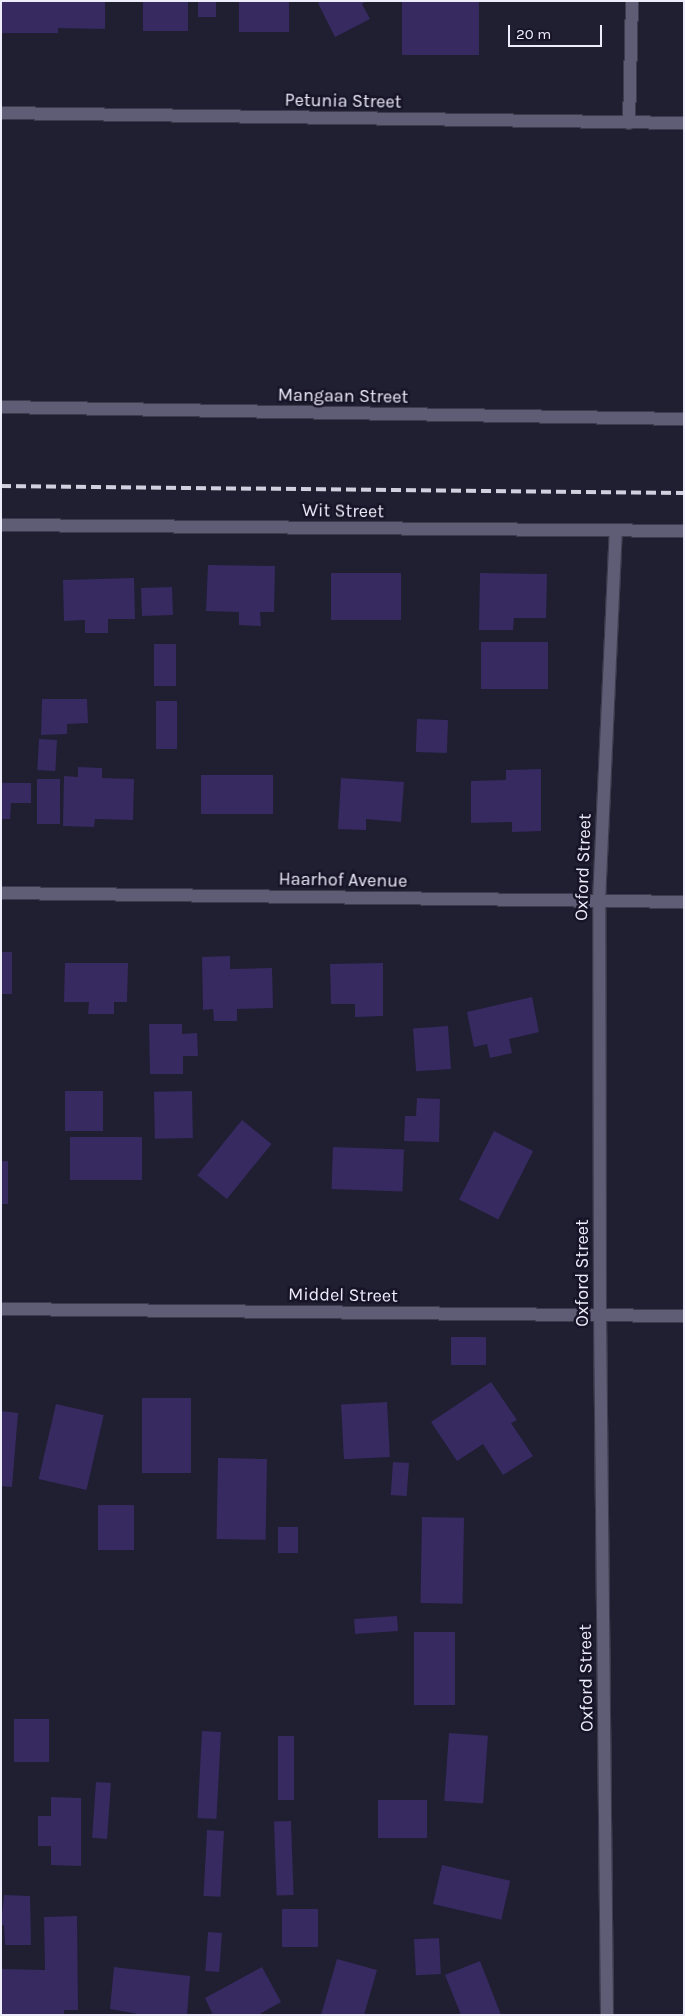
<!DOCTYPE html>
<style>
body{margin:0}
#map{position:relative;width:685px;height:2016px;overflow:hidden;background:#201e31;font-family:Karla,sans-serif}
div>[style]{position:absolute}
.building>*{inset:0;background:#362a61;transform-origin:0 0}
.roads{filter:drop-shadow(1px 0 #3d3b4d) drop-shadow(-1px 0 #3d3b4d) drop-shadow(0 1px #3d3b4d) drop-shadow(0 -1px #3d3b4d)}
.minor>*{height:12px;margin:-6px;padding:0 6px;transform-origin:6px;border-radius:6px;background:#5f5c76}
.tertiary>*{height:12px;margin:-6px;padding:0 6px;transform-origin:6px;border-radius:6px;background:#5f5c76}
.rail>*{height:4px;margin-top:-2px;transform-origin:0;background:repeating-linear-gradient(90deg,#d1d0de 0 10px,transparent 0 15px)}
span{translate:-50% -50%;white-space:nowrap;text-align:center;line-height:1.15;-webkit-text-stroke:5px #171427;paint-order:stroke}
.street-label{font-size:18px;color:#edecfa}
.frame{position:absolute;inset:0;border:2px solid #edecfa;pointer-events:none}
.scale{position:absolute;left:508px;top:25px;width:94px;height:22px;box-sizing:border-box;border:2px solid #edecfa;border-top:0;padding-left:6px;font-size:15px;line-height:18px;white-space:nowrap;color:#edecfa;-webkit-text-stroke:4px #171427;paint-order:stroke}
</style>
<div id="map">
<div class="building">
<i style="clip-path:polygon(1px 1px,105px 1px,105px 29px,58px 28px,58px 33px,1px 33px)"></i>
<i style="left:143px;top:1px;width:45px;height:30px"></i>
<i style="left:198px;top:1px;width:18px;height:16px"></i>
<i style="left:239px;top:1px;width:50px;height:31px"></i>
<i style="clip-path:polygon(321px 1px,366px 1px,362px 4px,370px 19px,335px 37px,318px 3px)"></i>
<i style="left:402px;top:1px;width:77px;height:54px"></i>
<i style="clip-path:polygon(208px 565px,275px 566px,274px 612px,260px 612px,261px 626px,239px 625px,239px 612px,206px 611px)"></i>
<i style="left:331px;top:573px;width:70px;height:47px"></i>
<i style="clip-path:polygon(480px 573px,547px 574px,546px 618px,514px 618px,513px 630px,479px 630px)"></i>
<i style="clip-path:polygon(134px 578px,135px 619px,108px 619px,108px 633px,85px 633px,85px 620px,64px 621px,63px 580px)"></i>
<i style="left:172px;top:587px;width:28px;height:31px;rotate:88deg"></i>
<i style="left:481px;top:642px;width:67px;height:47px"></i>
<i style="left:154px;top:644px;width:22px;height:42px"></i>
<i style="clip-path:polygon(42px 699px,87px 699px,88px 723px,67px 724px,67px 734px,41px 735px)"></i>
<i style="left:156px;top:701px;width:21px;height:48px"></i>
<i style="left:448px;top:720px;width:33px;height:31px;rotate:92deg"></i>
<i style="left:39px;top:739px;width:18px;height:31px;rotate:3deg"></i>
<i style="clip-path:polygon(78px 767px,102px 768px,102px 778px,134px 779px,133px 820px,95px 819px,94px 827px,63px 826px,64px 776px,78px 777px)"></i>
<i style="clip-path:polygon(541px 769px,541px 831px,512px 832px,512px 822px,471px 823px,471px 781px,506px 780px,506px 770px)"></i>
<i style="left:201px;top:775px;width:72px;height:39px"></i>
<i style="clip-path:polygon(341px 778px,404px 782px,401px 822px,366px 819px,366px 830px,338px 829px)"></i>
<i style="left:37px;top:779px;width:23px;height:45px"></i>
<i style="clip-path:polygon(1px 783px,31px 783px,31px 803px,11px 803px,10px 819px,1px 819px)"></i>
<i style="left:1px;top:952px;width:11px;height:42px"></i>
<i style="clip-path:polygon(230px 956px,230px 969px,272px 968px,273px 1008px,237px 1009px,237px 1021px,214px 1021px,213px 1009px,203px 1010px,202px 957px)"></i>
<i style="clip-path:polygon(65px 963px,128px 963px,127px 1002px,114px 1002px,114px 1014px,88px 1014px,89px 1002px,64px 1002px)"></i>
<i style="clip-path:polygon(383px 963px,383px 1016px,355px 1017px,355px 1004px,331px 1004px,330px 964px)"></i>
<i style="clip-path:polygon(532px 997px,539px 1032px,509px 1039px,512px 1053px,490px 1058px,487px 1044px,474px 1047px,467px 1012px)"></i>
<i style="clip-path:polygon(149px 1024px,182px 1024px,182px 1034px,197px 1033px,198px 1056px,183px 1056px,183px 1074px,150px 1074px)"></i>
<i style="left:448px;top:1026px;width:43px;height:35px;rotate:86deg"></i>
<i style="left:65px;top:1091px;width:38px;height:40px"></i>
<i style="left:192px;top:1091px;width:47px;height:38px;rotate:89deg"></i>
<i style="clip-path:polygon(417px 1098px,440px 1099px,439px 1142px,404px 1141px,405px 1116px,416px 1116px)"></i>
<i style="left:242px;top:1120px;width:38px;height:71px;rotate:39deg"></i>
<i style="left:494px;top:1131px;width:44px;height:77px;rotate:27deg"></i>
<i style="left:70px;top:1137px;width:72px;height:43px"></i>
<i style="left:333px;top:1147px;width:71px;height:42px;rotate:2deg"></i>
<i style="left:1px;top:1161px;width:7px;height:43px"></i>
<i style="left:451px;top:1337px;width:35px;height:28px"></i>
<i style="clip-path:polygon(491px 1382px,517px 1420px,511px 1423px,533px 1456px,503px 1475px,483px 1444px,457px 1461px,431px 1422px)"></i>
<i style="left:142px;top:1398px;width:49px;height:75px"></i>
<i style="left:387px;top:1402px;width:55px;height:46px;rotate:87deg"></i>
<i style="left:56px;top:1404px;width:49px;height:77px;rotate:13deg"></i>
<i style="clip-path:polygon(1px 1411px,18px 1413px,12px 1487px,1px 1486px)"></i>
<i style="left:218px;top:1458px;width:49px;height:81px;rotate:1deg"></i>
<i style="left:393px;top:1462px;width:16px;height:33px;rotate:4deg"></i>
<i style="left:134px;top:1505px;width:45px;height:36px;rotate:90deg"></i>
<i style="left:422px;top:1517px;width:42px;height:86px;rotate:1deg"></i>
<i style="left:278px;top:1527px;width:20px;height:26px"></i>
<i style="left:397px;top:1616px;width:15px;height:43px;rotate:86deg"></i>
<i style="left:414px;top:1632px;width:41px;height:73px"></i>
<i style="left:14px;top:1719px;width:35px;height:43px"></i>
<i style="left:202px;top:1731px;width:19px;height:87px;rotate:3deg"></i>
<i style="left:449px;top:1733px;width:39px;height:68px;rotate:4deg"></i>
<i style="left:278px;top:1736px;width:16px;height:64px"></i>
<i style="left:96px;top:1782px;width:15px;height:56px;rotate:4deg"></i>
<i style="clip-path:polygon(51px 1797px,81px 1798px,81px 1866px,51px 1865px,51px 1846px,38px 1846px,38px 1816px,51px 1816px)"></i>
<i style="left:378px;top:1800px;width:49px;height:38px"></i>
<i style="left:291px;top:1821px;width:74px;height:17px;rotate:88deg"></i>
<i style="left:207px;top:1830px;width:17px;height:66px;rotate:3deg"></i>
<i style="left:442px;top:1865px;width:70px;height:40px;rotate:13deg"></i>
<i style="clip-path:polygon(4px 1895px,30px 1896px,31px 1945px,5px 1945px,4px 1925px,1px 1925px)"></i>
<i style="left:282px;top:1909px;width:36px;height:38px"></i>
<i style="clip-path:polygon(77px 1916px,78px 2010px,64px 2010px,64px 2015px,1px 2015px,1px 1969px,45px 1970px,44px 1917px)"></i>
<i style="left:208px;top:1932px;width:14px;height:39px;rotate:4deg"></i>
<i style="left:439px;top:1938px;width:36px;height:25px;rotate:87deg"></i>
<i style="clip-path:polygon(337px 1959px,377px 1970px,364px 2015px,321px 2015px)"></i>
<i style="clip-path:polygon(480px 1961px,501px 2015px,461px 2015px,445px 1975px)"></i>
<i style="clip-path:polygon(114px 1967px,190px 1976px,187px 2015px,144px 2015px,110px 2009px)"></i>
<i style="clip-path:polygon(262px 1967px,281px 2002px,258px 2015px,213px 2015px,205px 1998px)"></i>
</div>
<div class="roads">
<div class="minor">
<i style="left:1px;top:113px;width:683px;rotate:0.84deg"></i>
<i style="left:629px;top:123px;width:122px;rotate:-88.6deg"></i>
<i style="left:1px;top:525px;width:683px;rotate:0.5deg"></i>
<i style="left:1px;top:893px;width:683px;rotate:0.75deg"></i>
<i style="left:1px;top:1309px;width:683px;rotate:0.59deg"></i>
<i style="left:607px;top:2015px;width:700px;rotate:-90.57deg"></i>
<i style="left:600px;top:1315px;width:414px;rotate:-90.1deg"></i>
<i style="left:599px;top:901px;width:370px;rotate:-87.4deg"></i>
</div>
<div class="tertiary">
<i style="left:1px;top:407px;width:683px;rotate:1.01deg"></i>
</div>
</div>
<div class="rail">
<i style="left:1px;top:486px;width:683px;rotate:0.59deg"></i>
</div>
<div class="street-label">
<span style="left:343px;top:101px;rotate:1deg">Petunia Street</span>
<span style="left:343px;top:396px;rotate:1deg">Mangaan Street</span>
<span style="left:343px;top:511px;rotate:1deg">Wit Street</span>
<span style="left:583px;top:867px;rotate:-88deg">Oxford Street</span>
<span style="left:343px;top:880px;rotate:1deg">Haarhof Avenue</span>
<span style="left:582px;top:1273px;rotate:-90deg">Oxford Street</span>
<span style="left:343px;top:1295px;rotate:1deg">Middel Street</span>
<span style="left:586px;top:1678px;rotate:-91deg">Oxford Street</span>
</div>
<div class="frame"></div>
<div class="scale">20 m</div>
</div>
